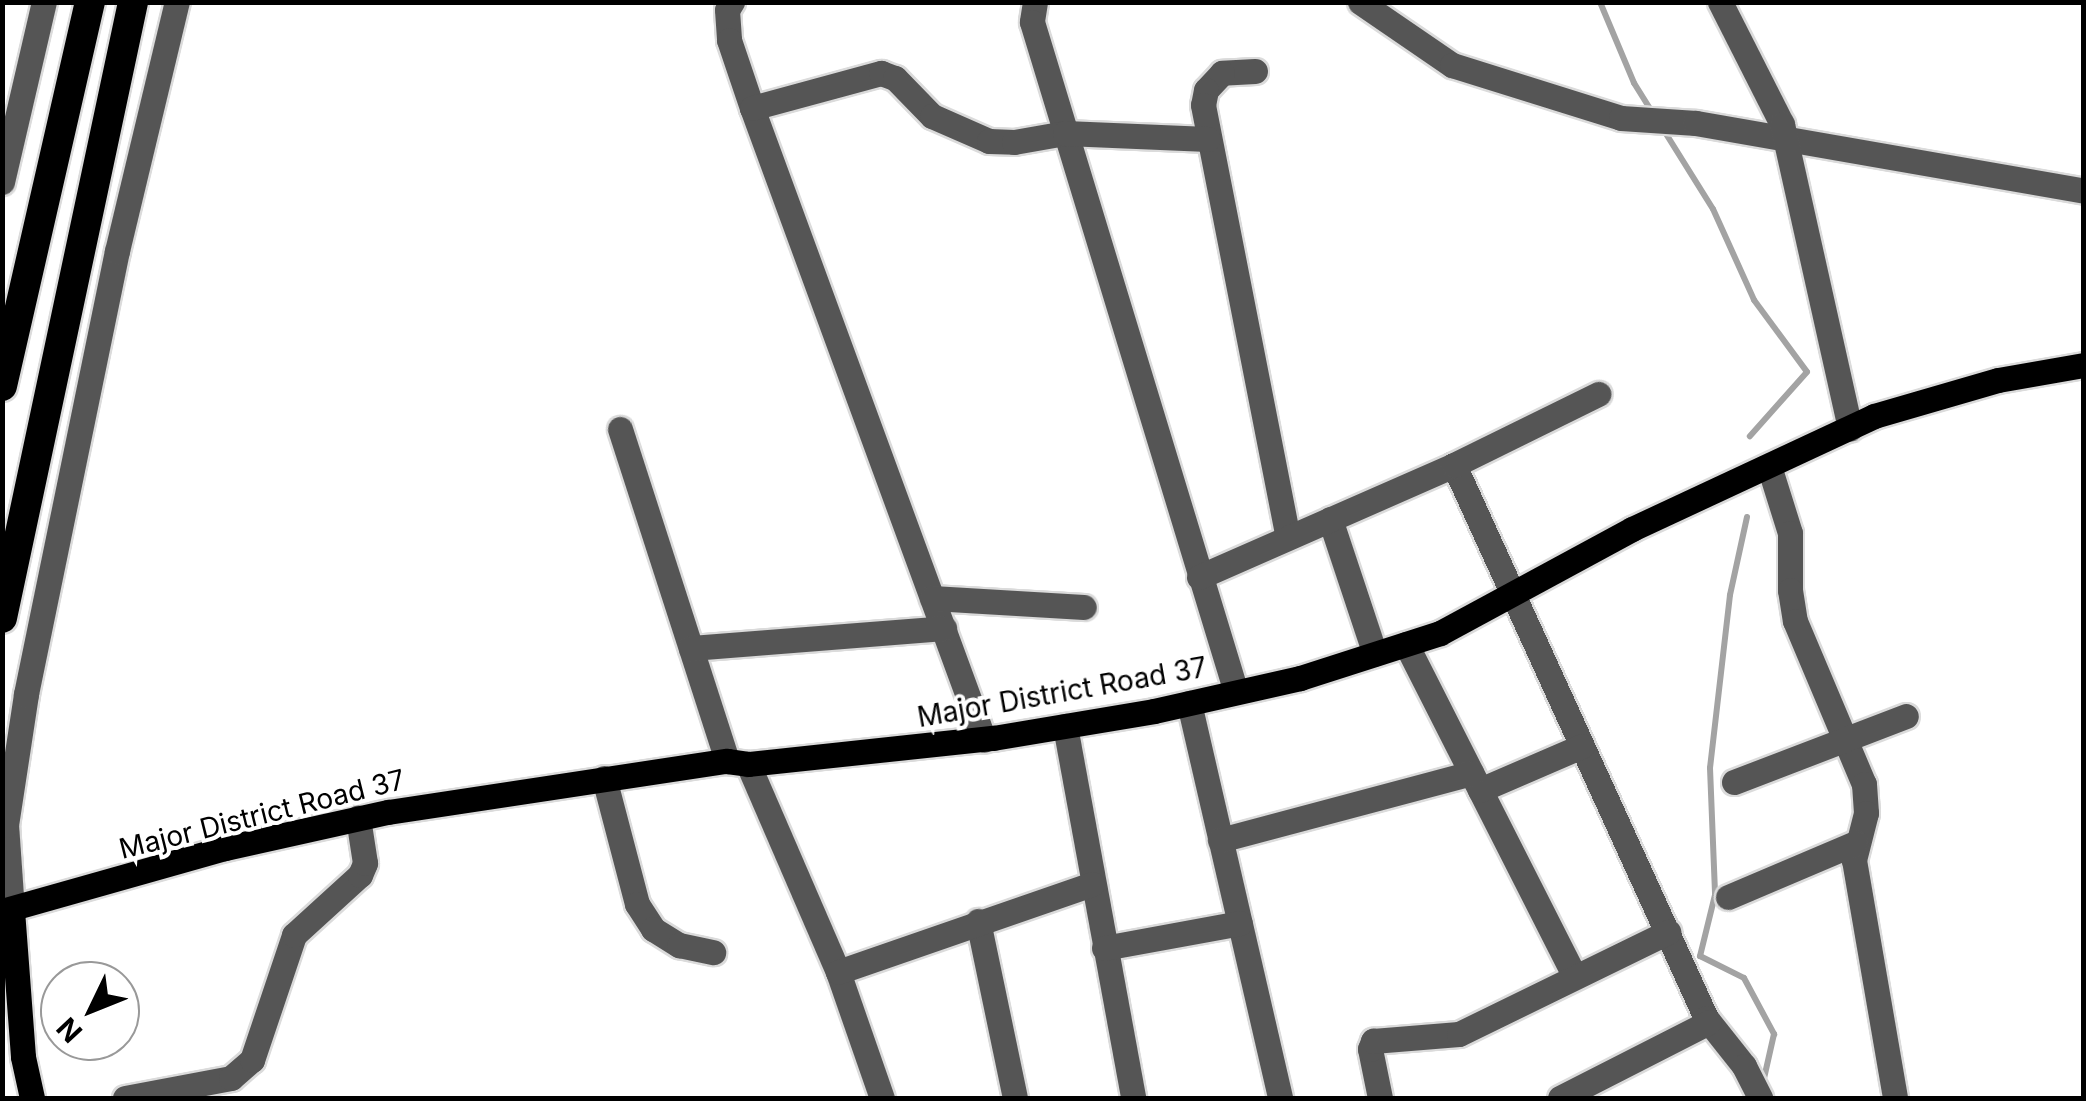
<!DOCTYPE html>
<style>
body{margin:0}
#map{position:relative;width:2086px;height:1101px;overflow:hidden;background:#fff;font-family:Inter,sans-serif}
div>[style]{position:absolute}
.stream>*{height:6px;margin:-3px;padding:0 3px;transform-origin:3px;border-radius:3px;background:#a3a3a3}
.roads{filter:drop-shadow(2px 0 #dbdbdb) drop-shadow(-2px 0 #dbdbdb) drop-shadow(0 2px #dbdbdb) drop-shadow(0 -2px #dbdbdb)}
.minor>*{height:25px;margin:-12.5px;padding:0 12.5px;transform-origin:12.5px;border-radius:12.5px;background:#555}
.major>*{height:25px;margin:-12.5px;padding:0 12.5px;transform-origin:12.5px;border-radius:12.5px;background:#000}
.highway>*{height:30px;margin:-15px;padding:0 15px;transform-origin:15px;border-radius:15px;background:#000}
span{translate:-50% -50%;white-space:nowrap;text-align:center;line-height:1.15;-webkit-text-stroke:8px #fff;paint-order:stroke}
.street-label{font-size:28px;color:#000}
.frame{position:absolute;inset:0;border:5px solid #000;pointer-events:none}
.north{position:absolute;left:40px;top:961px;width:100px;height:100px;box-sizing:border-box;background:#fff;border:2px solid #999;border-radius:50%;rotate:227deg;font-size:28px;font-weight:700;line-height:40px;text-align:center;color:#000}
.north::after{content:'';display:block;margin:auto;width:35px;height:45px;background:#000;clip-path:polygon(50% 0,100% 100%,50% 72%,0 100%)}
</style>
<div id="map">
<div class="stream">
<i style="left:1600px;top:2px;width:88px;rotate:67.2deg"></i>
<i style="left:1634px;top:83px;width:38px;rotate:58deg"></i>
<i style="left:1663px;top:129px;width:94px;rotate:58deg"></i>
<i style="left:1713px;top:209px;width:100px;rotate:65.7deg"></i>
<i style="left:1754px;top:300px;width:89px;rotate:53.6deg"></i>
<i style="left:1807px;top:372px;width:86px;rotate:131.7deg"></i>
<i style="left:1747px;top:517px;width:80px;rotate:102.3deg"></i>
<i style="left:1730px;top:595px;width:174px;rotate:96.6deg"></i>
<i style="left:1710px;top:768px;width:127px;rotate:87.7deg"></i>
<i style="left:1715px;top:895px;width:63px;rotate:103.8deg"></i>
<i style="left:1700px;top:956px;width:49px;rotate:26.6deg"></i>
<i style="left:1744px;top:978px;width:64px;rotate:61.8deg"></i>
<i style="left:1774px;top:1034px;width:50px;rotate:102.7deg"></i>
</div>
<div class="roads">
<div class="minor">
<i style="left:732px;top:2px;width:9px;rotate:122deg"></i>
<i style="left:727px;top:10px;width:30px;rotate:86deg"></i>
<i style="left:729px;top:40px;width:72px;rotate:71.3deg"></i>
<i style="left:752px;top:108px;width:673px;rotate:69.84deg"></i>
<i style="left:1035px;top:2px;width:20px;rotate:99deg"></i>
<i style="left:1032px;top:22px;width:700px;rotate:73.07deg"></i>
<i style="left:1360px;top:2px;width:112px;rotate:34.4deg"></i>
<i style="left:1452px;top:65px;width:177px;rotate:17.4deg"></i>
<i style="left:1621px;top:118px;width:75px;rotate:3.8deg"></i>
<i style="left:1696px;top:123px;width:394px;rotate:9.9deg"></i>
<i style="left:1720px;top:2px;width:137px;rotate:63.1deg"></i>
<i style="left:1782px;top:124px;width:312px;rotate:77.4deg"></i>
<i style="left:1255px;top:71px;width:33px;rotate:177deg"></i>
<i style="left:1222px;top:73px;width:23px;rotate:133deg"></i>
<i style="left:1206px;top:90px;width:15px;rotate:101deg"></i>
<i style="left:1203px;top:105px;width:440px;rotate:78.9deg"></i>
<i style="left:752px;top:108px;width:134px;rotate:-15.2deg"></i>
<i style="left:881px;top:73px;width:15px;rotate:20deg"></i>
<i style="left:895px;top:78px;width:53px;rotate:45.8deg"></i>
<i style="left:932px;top:116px;width:62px;rotate:23.7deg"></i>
<i style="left:989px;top:141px;width:25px;rotate:2deg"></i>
<i style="left:1014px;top:142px;width:52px;rotate:-10deg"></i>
<i style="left:1065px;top:133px;width:143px;rotate:2.4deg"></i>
<i style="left:2px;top:182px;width:185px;rotate:-76.9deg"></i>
<i style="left:620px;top:429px;width:349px;rotate:72.1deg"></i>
<i style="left:1454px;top:465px;width:608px;rotate:65.5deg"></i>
<i style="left:1706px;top:1018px;width:61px;rotate:51.6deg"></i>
<i style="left:1744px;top:1066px;width:36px;rotate:63deg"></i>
<i style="left:1769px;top:466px;width:70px;rotate:72.6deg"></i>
<i style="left:1790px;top:533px;width:57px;rotate:90deg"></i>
<i style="left:1790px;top:590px;width:31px;rotate:81deg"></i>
<i style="left:1795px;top:621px;width:177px;rotate:67.1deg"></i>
<i style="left:1864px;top:784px;width:29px;rotate:86deg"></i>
<i style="left:1866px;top:813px;width:49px;rotate:104.3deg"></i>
<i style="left:1854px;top:860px;width:242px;rotate:80.2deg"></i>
<i style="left:1330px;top:519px;width:142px;rotate:71.6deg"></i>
<i style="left:1199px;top:577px;width:279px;rotate:-23.7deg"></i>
<i style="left:1454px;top:465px;width:161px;rotate:-26.2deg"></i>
<i style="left:932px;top:598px;width:152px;rotate:3.4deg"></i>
<i style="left:1406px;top:644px;width:373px;rotate:63.1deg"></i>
<i style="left:691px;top:648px;width:254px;rotate:-4.5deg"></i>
<i style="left:1189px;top:703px;width:405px;rotate:77deg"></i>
<i style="left:1065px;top:726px;width:378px;rotate:79.6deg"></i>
<i style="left:748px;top:764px;width:227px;rotate:66.6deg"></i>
<i style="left:838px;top:972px;width:133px;rotate:70.8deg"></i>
<i style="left:604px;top:778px;width:130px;rotate:75.3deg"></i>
<i style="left:637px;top:904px;width:30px;rotate:57deg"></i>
<i style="left:653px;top:929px;width:31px;rotate:32deg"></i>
<i style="left:679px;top:945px;width:35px;rotate:12deg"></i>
<i style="left:1734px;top:782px;width:184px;rotate:-21deg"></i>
<i style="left:1480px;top:790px;width:111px;rotate:-23.3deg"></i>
<i style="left:1220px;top:840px;width:260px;rotate:-14.9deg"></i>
<i style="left:1728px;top:897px;width:138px;rotate:-23deg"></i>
<i style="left:12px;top:910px;width:85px;rotate:-94deg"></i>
<i style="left:6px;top:825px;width:133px;rotate:-81.3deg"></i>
<i style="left:26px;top:694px;width:452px;rotate:-78.4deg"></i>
<i style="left:117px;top:251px;width:256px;rotate:-76.5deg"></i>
<i style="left:978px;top:921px;width:181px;rotate:78.2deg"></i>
<i style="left:1104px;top:948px;width:138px;rotate:-10.4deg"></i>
<i style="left:838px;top:972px;width:269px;rotate:-19.1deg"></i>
<i style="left:125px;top:1098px;width:108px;rotate:-10.7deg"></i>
<i style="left:231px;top:1078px;width:28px;rotate:-41deg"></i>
<i style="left:252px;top:1060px;width:132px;rotate:-71.4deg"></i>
<i style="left:294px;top:935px;width:89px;rotate:-42.3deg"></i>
<i style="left:360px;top:875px;width:13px;rotate:-67deg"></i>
<i style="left:365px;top:863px;width:46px;rotate:-98.8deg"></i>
<i style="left:1380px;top:1098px;width:50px;rotate:-101.5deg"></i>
<i style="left:1370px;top:1049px;width:9px;rotate:-69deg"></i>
<i style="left:1373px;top:1041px;width:86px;rotate:-4.7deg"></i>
<i style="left:1459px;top:1034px;width:233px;rotate:-26deg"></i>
<i style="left:1560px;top:1098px;width:167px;rotate:-27deg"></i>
</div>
<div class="major">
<i style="left:12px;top:910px;width:147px;rotate:85.7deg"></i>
<i style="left:23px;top:1057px;width:42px;rotate:77.6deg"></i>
<i style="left:2px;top:911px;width:232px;rotate:-15.8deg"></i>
<i style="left:225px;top:848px;width:167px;rotate:-12.5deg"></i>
<i style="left:388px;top:812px;width:343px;rotate:-8.6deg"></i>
<i style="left:727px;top:761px;width:21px;rotate:8deg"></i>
<i style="left:748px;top:764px;width:246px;rotate:-6.1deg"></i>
<i style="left:993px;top:738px;width:163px;rotate:-9.5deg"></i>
<i style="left:1154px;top:711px;width:150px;rotate:-12.7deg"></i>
<i style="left:1300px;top:678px;width:147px;rotate:-17.8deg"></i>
<i style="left:1440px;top:633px;width:218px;rotate:-28.4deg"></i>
<i style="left:1632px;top:529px;width:267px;rotate:-25deg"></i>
<i style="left:1874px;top:416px;width:129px;rotate:-16.2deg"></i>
<i style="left:1998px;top:380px;width:87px;rotate:-9.9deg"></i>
</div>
<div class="highway">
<i style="left:2px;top:386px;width:394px;rotate:-77.1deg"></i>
<i style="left:2px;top:618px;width:630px;rotate:-77.99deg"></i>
</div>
</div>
<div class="street-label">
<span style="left:1062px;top:692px;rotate:-10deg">Major District Road 37</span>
<span style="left:262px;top:814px;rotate:-14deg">Major District Road 37</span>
</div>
<div class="frame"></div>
<div class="north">N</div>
</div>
